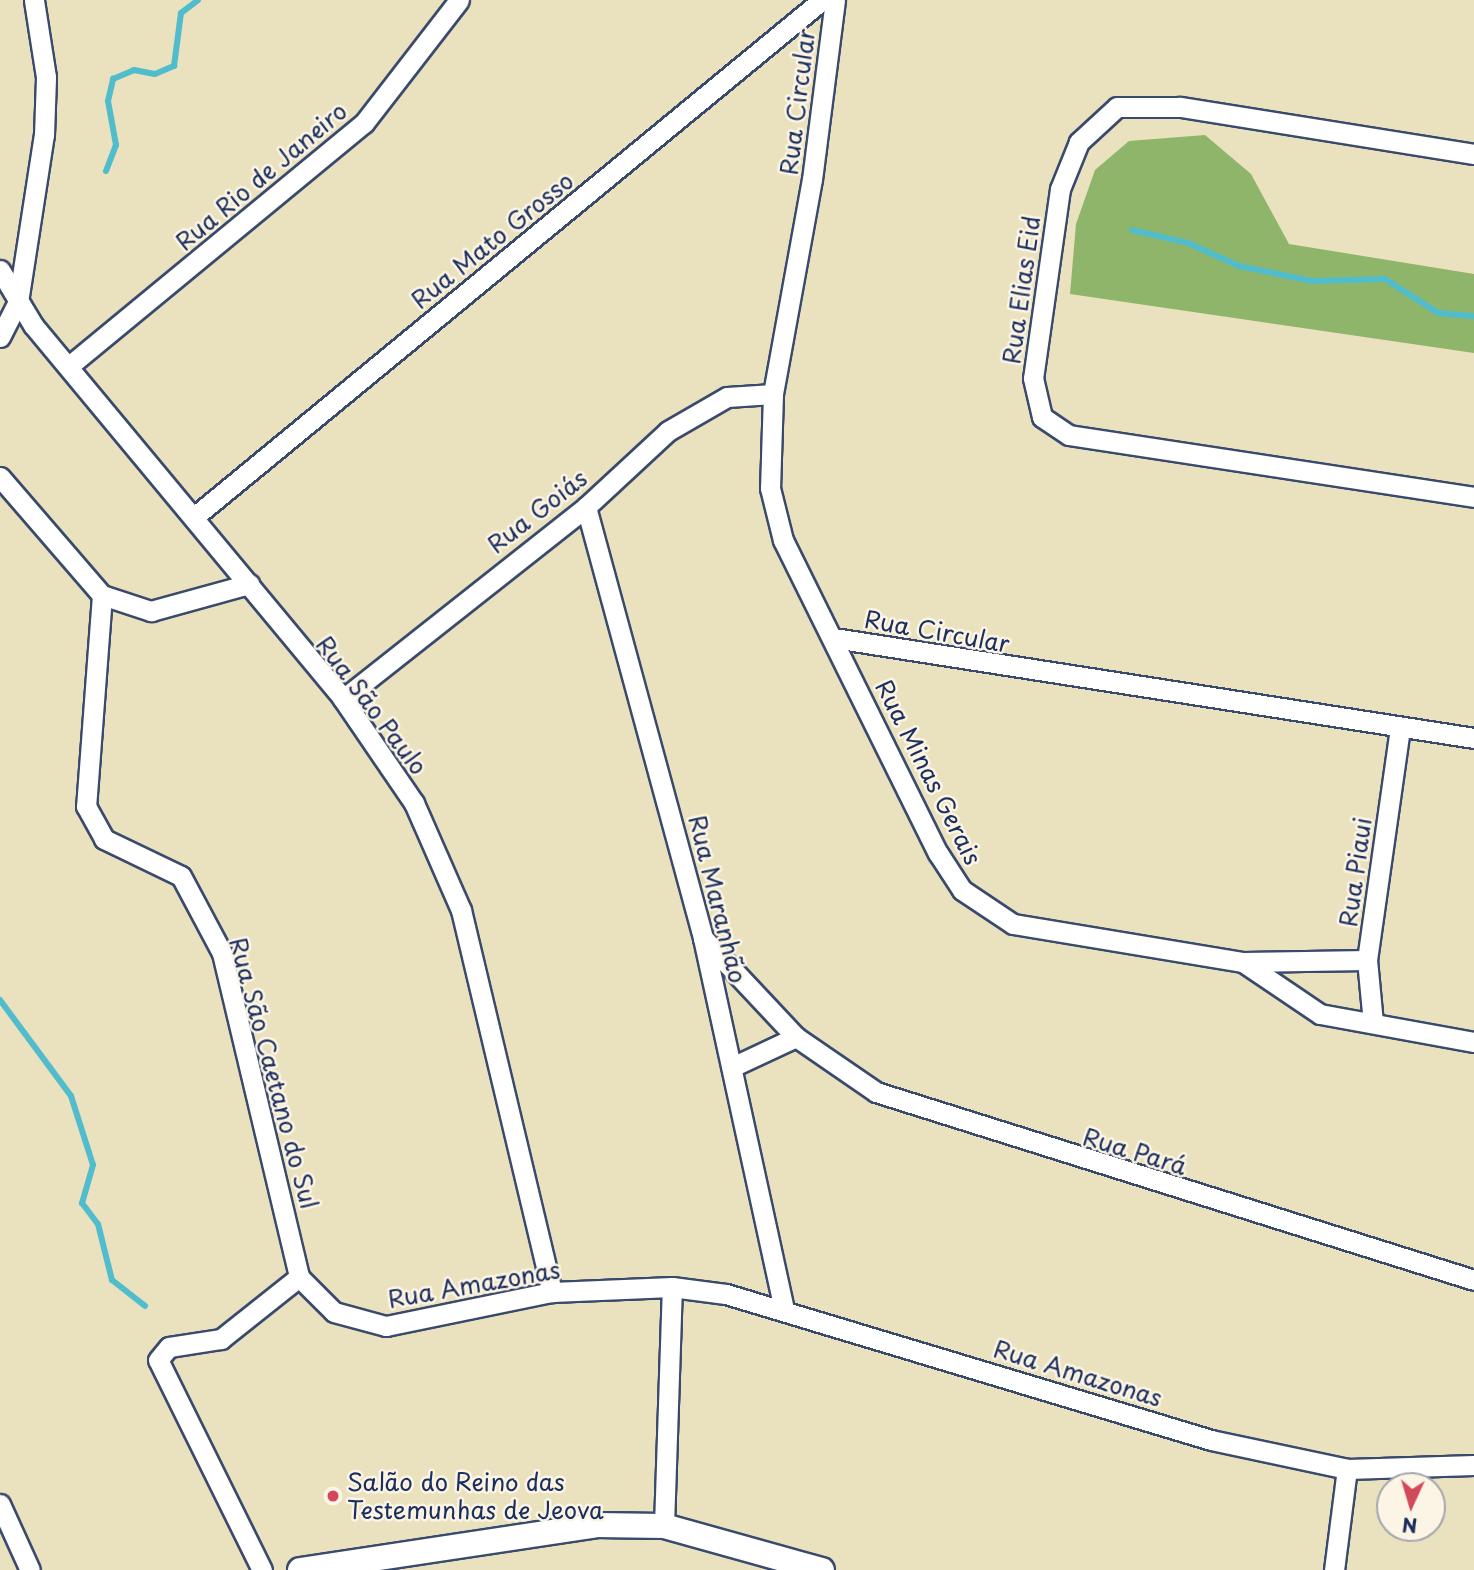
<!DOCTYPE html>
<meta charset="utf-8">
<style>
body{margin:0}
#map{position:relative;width:1474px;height:1570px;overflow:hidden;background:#eae1be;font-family:"Playpen Sans",sans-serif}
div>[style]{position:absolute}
.forest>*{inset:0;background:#8fb56a}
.stream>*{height:6px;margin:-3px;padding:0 3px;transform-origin:3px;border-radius:3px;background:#51bdcc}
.roads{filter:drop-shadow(2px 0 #3a4a6c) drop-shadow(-2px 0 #3a4a6c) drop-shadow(0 2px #3a4a6c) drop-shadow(0 -2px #3a4a6c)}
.minor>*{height:19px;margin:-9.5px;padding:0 9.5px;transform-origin:9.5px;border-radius:9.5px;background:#fff}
.tertiary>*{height:24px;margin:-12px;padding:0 12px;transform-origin:12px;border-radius:12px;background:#fff}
.dots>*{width:19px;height:19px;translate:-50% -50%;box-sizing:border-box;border:4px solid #fcf5e5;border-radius:50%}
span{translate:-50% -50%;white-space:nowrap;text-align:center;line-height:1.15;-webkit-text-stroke:5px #fcf5e5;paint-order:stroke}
.street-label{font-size:24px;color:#1b2f5e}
.poi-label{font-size:24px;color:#1b2f5e}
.left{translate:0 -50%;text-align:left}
.north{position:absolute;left:1376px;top:1472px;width:70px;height:70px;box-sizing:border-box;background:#fcf5e5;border:2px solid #a2a6af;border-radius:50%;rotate:184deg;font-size:19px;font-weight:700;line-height:28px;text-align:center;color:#1b2f5e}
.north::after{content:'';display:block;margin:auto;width:24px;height:32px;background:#d1495b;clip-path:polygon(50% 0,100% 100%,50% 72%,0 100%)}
</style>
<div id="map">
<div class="forest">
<i style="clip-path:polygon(1205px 135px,1251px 174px,1289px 244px,1474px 274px,1474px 353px,1070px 294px,1076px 224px,1095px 170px,1129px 141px)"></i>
</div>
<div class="stream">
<i style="left:106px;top:171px;width:28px;rotate:-69deg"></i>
<i style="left:116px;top:145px;width:45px;rotate:-100.3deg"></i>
<i style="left:108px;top:101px;width:23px;rotate:-77deg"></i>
<i style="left:113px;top:79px;width:23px;rotate:-23deg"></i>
<i style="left:134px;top:70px;width:21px;rotate:11deg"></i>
<i style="left:155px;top:74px;width:21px;rotate:-23deg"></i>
<i style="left:174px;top:66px;width:53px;rotate:-82.5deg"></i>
<i style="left:181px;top:13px;width:21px;rotate:-37deg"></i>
<i style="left:1132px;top:230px;width:57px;rotate:13.1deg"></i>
<i style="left:1188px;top:243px;width:56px;rotate:24.3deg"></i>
<i style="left:1239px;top:266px;width:75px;rotate:11.6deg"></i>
<i style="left:1312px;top:281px;width:73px;rotate:-1.6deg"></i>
<i style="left:1385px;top:279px;width:63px;rotate:32.7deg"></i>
<i style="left:1438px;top:313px;width:36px;rotate:5deg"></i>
<i style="left:0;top:1000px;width:119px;rotate:53.5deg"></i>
<i style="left:71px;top:1096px;width:72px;rotate:72.3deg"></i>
<i style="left:93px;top:1165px;width:40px;rotate:106deg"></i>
<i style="left:82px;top:1203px;width:26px;rotate:53deg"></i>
<i style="left:98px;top:1224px;width:58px;rotate:76deg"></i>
<i style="left:112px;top:1280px;width:42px;rotate:38.2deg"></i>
</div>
<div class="roads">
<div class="minor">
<i style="left:835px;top:0;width:180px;rotate:97.3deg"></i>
<i style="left:812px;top:179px;width:219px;rotate:100.3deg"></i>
<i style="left:773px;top:394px;width:94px;rotate:91.8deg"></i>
<i style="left:770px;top:488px;width:54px;rotate:76deg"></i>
<i style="left:783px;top:540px;width:349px;rotate:63.7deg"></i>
<i style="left:938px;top:853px;width:44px;rotate:57deg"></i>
<i style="left:962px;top:890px;width:61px;rotate:33.7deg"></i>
<i style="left:1013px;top:924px;width:233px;rotate:9.4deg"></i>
<i style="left:1243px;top:962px;width:93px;rotate:34deg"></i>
<i style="left:1320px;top:1014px;width:157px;rotate:10.3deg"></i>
<i style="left:1474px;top:154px;width:299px;rotate:-170.9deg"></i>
<i style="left:1179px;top:107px;width:62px;rotate:180deg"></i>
<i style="left:1117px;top:107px;width:52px;rotate:137.4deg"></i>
<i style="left:1079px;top:142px;width:51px;rotate:112deg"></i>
<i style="left:1060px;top:189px;width:191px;rotate:98.1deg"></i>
<i style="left:1033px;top:378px;width:40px;rotate:77deg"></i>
<i style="left:1042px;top:417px;width:32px;rotate:34deg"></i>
<i style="left:1069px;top:435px;width:410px;rotate:8.7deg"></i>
<i style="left:0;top:270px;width:64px;rotate:59deg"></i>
<i style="left:33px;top:325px;width:486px;rotate:50.3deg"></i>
<i style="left:343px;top:699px;width:126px;rotate:55.7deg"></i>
<i style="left:414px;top:803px;width:117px;rotate:66.3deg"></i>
<i style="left:461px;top:910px;width:393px;rotate:76.6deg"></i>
<i style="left:0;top:337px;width:39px;rotate:-63deg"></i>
<i style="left:18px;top:302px;width:169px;rotate:-81.2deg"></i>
<i style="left:44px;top:135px;width:58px;rotate:-88deg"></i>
<i style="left:46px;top:77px;width:78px;rotate:-98.9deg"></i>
<i style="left:69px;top:366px;width:382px;rotate:-39.5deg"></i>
<i style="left:364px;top:123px;width:155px;rotate:-52.3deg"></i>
<i style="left:0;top:477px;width:156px;rotate:49.2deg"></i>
<i style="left:102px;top:595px;width:212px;rotate:94.3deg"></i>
<i style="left:86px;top:806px;width:38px;rotate:61deg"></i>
<i style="left:104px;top:839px;width:85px;rotate:25.7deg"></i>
<i style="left:181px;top:876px;width:87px;rotate:62deg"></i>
<i style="left:222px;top:953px;width:333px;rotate:76.6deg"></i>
<i style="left:586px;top:507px;width:447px;rotate:74.8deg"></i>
<i style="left:703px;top:938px;width:377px;rotate:77.7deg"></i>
<i style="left:194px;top:517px;width:813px;rotate:-39.46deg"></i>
<i style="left:102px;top:595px;width:52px;rotate:18.1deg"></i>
<i style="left:151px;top:611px;width:102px;rotate:-15.4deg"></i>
<i style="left:834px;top:638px;width:648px;rotate:8.88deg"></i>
<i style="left:343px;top:699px;width:310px;rotate:-38.3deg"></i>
<i style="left:586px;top:507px;width:112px;rotate:-42.8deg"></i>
<i style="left:668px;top:431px;width:68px;rotate:-30deg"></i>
<i style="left:727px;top:397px;width:46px;rotate:-3.7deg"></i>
<i style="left:703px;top:938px;width:136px;rotate:46.8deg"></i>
<i style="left:796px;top:1037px;width:97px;rotate:34.5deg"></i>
<i style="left:876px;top:1092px;width:627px;rotate:17.45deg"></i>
<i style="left:1243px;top:962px;width:124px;rotate:-0.9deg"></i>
<i style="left:1373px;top:1023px;width:63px;rotate:-95.4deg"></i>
<i style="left:1367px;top:960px;width:235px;rotate:-81.9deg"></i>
<i style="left:732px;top:1067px;width:71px;rotate:-25.1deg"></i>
<i style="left:299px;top:1277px;width:49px;rotate:45deg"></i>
<i style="left:334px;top:1312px;width:54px;rotate:15.1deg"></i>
<i style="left:386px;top:1326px;width:169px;rotate:-11.6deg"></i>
<i style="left:552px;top:1292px;width:120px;rotate:-2.4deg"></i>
<i style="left:672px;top:1287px;width:54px;rotate:7.4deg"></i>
<i style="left:726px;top:1294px;width:506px;rotate:16.75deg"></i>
<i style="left:1211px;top:1440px;width:139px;rotate:12deg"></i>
<i style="left:1347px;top:1469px;width:127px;rotate:-1.8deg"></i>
<i style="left:0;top:1504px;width:72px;rotate:65.6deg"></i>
<i style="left:664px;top:1526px;width:239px;rotate:-88.1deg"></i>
<i style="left:262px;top:1570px;width:234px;rotate:-116.3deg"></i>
<i style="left:158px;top:1360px;width:17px;rotate:-50deg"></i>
<i style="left:169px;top:1347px;width:53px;rotate:-8.7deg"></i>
<i style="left:221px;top:1339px;width:100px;rotate:-38.5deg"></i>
<i style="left:1334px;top:1570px;width:102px;rotate:-82.7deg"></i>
</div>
<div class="tertiary">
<i style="left:300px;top:1570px;width:299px;rotate:-8.6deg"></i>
<i style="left:596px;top:1525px;width:68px;rotate:0.8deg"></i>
<i style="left:664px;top:1526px;width:164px;rotate:15.6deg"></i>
</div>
</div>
<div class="dots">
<i style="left:333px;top:1496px;background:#d1495b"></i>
</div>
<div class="street-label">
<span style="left:797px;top:102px;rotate:-83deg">Rua Circular</span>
<span style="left:261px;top:176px;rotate:-40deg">Rua Rio de Janeiro</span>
<span style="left:492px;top:240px;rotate:-39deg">Rua Mato Grosso</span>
<span style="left:1021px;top:290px;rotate:-82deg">Rua Elias Eid</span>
<span style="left:537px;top:511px;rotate:-38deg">Rua Goiás</span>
<span style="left:937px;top:631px;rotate:10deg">Rua Circular</span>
<span style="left:372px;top:705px;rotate:53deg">Rua São Paulo</span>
<span style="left:929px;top:772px;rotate:63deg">Rua Minas Gerais</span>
<span style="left:1355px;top:872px;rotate:-82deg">Rua Piaui</span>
<span style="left:718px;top:899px;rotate:76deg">Rua Maranhão</span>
<span style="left:274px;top:1073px;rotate:75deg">Rua São Caetano do Sul</span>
<span style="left:1135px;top:1151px;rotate:17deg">Rua Pará</span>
<span style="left:474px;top:1284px;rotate:-10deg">Rua Amazonas</span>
<span style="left:1078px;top:1373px;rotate:17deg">Rua Amazonas</span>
</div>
<div class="poi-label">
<span class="left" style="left:347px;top:1496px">Salão do Reino das<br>Testemunhas de Jeova</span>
</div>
<div class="north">N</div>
</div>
